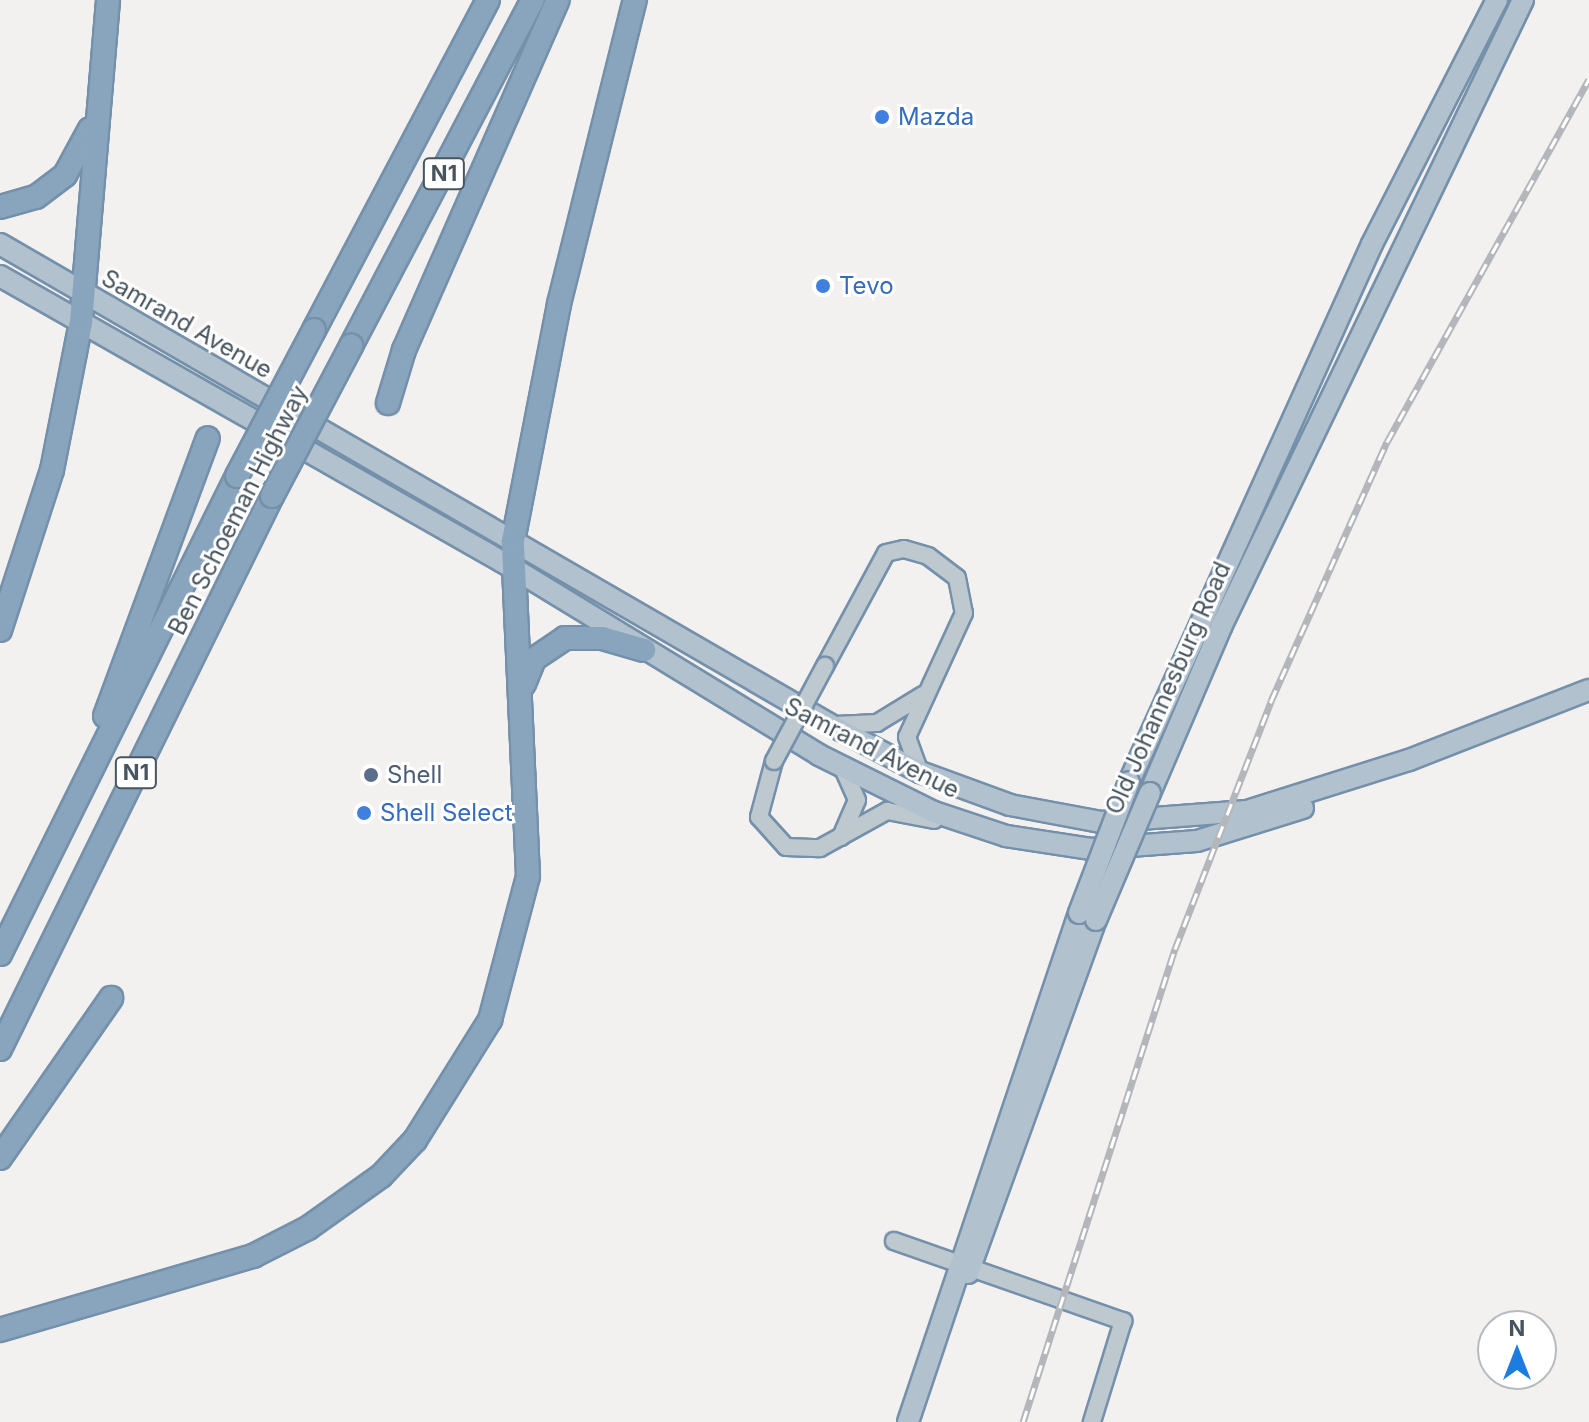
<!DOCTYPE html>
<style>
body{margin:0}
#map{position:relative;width:1589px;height:1422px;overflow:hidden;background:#f3f0f0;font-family:Inter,sans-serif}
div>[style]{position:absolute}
.roads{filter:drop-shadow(2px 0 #7490aa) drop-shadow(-2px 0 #7490aa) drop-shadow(0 2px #7490aa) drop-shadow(0 -2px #7490aa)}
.minor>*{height:16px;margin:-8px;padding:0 8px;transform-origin:8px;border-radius:8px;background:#bec8cf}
.major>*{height:20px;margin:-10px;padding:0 10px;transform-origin:10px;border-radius:10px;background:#b1c1ce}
.highway>*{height:22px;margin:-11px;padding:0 11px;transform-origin:11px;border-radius:11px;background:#89a5be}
.rail>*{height:7px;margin-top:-3.5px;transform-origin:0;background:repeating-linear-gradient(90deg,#fff 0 12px,#b3b6ba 0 24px);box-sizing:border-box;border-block:2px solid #b3b6ba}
.bridges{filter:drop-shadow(2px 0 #7490aa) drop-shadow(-2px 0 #7490aa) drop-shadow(0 2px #7490aa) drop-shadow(0 -2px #7490aa)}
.minor-bridge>*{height:16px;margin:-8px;padding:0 8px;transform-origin:8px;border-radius:8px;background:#bec8cf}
.major-bridge>*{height:20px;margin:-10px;padding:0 10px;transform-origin:10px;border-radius:10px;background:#b1c1ce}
.highway-bridge>*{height:22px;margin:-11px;padding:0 11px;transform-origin:11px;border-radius:11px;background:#89a5be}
.dots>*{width:22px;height:22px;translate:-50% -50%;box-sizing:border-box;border:4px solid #fff;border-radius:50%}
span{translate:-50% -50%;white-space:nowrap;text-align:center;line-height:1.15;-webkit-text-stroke:6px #fff;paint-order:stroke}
.shield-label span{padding:2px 6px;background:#fff;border:2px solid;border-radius:6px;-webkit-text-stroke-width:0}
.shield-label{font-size:22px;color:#48555e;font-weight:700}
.shop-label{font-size:24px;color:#366cbe}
.left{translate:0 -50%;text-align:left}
.street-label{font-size:24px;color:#48555e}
.service-label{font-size:24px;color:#4e5e75}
.north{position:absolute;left:1477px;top:1310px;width:80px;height:80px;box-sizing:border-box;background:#fff;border:2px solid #b6bbbf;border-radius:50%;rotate:0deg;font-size:22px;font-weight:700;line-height:32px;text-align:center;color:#48555e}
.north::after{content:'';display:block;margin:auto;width:28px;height:36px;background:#1d7ce0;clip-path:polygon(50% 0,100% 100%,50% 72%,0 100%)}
</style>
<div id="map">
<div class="roads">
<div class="minor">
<i style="left:825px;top:666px;width:128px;rotate:-61.6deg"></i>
<i style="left:886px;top:553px;width:18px;rotate:-13deg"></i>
<i style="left:904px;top:549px;width:25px;rotate:16deg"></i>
<i style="left:928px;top:556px;width:36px;rotate:37deg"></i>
<i style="left:957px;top:578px;width:36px;rotate:79deg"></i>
<i style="left:964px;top:613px;width:136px;rotate:114.7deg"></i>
<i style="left:907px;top:737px;width:37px;rotate:70deg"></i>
<i style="left:835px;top:725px;width:42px;rotate:-2.7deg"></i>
<i style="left:877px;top:723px;width:54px;rotate:-31.3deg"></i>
<i style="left:774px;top:761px;width:58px;rotate:105deg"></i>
<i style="left:759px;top:817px;width:40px;rotate:48deg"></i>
<i style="left:786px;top:847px;width:34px;rotate:2deg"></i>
<i style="left:820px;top:848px;width:77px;rotate:-28.9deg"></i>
<i style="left:887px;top:811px;width:48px;rotate:10.8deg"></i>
<i style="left:841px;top:837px;width:40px;rotate:-66.6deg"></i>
<i style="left:857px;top:800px;width:35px;rotate:-114deg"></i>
<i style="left:894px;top:1241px;width:243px;rotate:19.3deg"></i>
<i style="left:1123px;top:1321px;width:106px;rotate:107.1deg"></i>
</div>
<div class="major">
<i style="left:0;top:244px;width:958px;rotate:30.07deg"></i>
<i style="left:829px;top:724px;width:103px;rotate:27.8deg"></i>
<i style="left:920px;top:772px;width:96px;rotate:20.1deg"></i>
<i style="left:1010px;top:805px;width:93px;rotate:10.6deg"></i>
<i style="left:1101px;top:822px;width:146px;rotate:-4.3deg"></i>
<i style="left:1247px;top:811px;width:170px;rotate:-17.5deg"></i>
<i style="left:1409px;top:760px;width:193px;rotate:-21.3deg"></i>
<i style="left:0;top:276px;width:590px;rotate:29.65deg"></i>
<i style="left:513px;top:568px;width:359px;rotate:31.4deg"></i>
<i style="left:819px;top:755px;width:128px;rotate:26.4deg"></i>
<i style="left:934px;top:812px;width:76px;rotate:18.4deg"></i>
<i style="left:1006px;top:836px;width:86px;rotate:8.7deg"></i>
<i style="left:1091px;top:849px;width:106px;rotate:-4.3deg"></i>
<i style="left:1197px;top:841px;width:111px;rotate:-17.3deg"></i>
<i style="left:1129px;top:782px;width:590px;rotate:-65.69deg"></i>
<i style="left:1372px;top:244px;width:274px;rotate:-62.9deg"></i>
<i style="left:1150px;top:793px;width:181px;rotate:-66.8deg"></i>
<i style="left:1221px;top:627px;width:696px;rotate:-64.28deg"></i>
<i style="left:968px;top:1273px;width:375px;rotate:-70.1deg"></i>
<i style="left:908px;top:1422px;width:537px;rotate:-71.43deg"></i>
</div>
<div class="highway">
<i style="left:0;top:207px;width:37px;rotate:-16deg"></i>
<i style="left:36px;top:197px;width:36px;rotate:-37deg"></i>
<i style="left:65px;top:175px;width:52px;rotate:-61.5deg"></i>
<i style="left:314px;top:330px;width:373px;rotate:-62.2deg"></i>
<i style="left:351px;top:346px;width:391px;rotate:-62.3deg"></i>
<i style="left:388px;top:403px;width:55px;rotate:-73.2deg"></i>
<i style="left:404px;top:350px;width:382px;rotate:-66.3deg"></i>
<i style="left:0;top:630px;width:168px;rotate:-72deg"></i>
<i style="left:52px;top:470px;width:151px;rotate:-78.9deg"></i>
<i style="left:81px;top:322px;width:323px;rotate:-85.2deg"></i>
<i style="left:524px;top:684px;width:27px;rotate:-68deg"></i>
<i style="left:534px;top:659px;width:37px;rotate:-34deg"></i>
<i style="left:565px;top:638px;width:37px"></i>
<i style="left:602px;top:638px;width:44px;rotate:15.9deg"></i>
<i style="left:105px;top:716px;width:296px;rotate:-69.7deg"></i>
<i style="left:0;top:954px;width:534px;rotate:-63.63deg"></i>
<i style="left:0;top:1049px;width:616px;rotate:-63.81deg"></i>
<i style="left:0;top:1158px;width:195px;rotate:-55.2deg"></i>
<i style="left:0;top:1330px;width:264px;rotate:-16.3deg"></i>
<i style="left:253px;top:1256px;width:62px;rotate:-27deg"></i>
<i style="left:308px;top:1228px;width:90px;rotate:-35.5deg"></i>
<i style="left:381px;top:1176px;width:50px;rotate:-46.6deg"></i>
<i style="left:415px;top:1140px;width:142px;rotate:-58deg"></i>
<i style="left:490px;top:1020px;width:149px;rotate:-75.2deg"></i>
<i style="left:528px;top:876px;width:335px;rotate:-92.6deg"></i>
<i style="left:513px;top:541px;width:241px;rotate:-79deg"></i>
<i style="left:559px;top:304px;width:313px;rotate:-76deg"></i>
</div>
</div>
<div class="rail">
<i style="left:1023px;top:1422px;width:497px;rotate:-72.2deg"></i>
<i style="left:1175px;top:949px;width:266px;rotate:-68.8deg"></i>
<i style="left:1271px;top:701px;width:284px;rotate:-65.9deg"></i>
<i style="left:1387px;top:442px;width:415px;rotate:-60.9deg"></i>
</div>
<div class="bridges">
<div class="minor-bridge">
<i style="left:774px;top:761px;width:108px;rotate:-61.8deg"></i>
</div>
<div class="major-bridge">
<i style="left:1079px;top:913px;width:140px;rotate:-69.1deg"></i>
<i style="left:1096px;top:920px;width:138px;rotate:-67deg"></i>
</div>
<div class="highway-bridge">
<i style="left:237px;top:476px;width:165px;rotate:-62.2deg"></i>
<i style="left:272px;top:496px;width:170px;rotate:-62.2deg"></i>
</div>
</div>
<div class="dots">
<i style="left:882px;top:117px;background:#3f7fe0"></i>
<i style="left:823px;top:286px;background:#3f7fe0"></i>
<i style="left:371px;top:775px;background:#5c6f8a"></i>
<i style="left:364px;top:813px;background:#3f7fe0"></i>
</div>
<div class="shield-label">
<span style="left:444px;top:174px">N1</span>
<span style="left:136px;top:773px">N1</span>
</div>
<div class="shop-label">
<span class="left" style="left:898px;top:117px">Mazda</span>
<span class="left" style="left:839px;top:286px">Tevo</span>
<span class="left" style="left:380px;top:813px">Shell Select</span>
</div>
<div class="street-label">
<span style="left:187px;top:324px;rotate:30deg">Samrand Avenue</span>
<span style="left:238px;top:510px;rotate:-63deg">Ben Schoeman Highway</span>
<span style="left:1168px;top:688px;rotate:-66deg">Old Johannesburg Road</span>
<span style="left:872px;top:748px;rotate:27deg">Samrand Avenue</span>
</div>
<div class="service-label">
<span class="left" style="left:387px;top:775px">Shell</span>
</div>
<div class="north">N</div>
</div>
